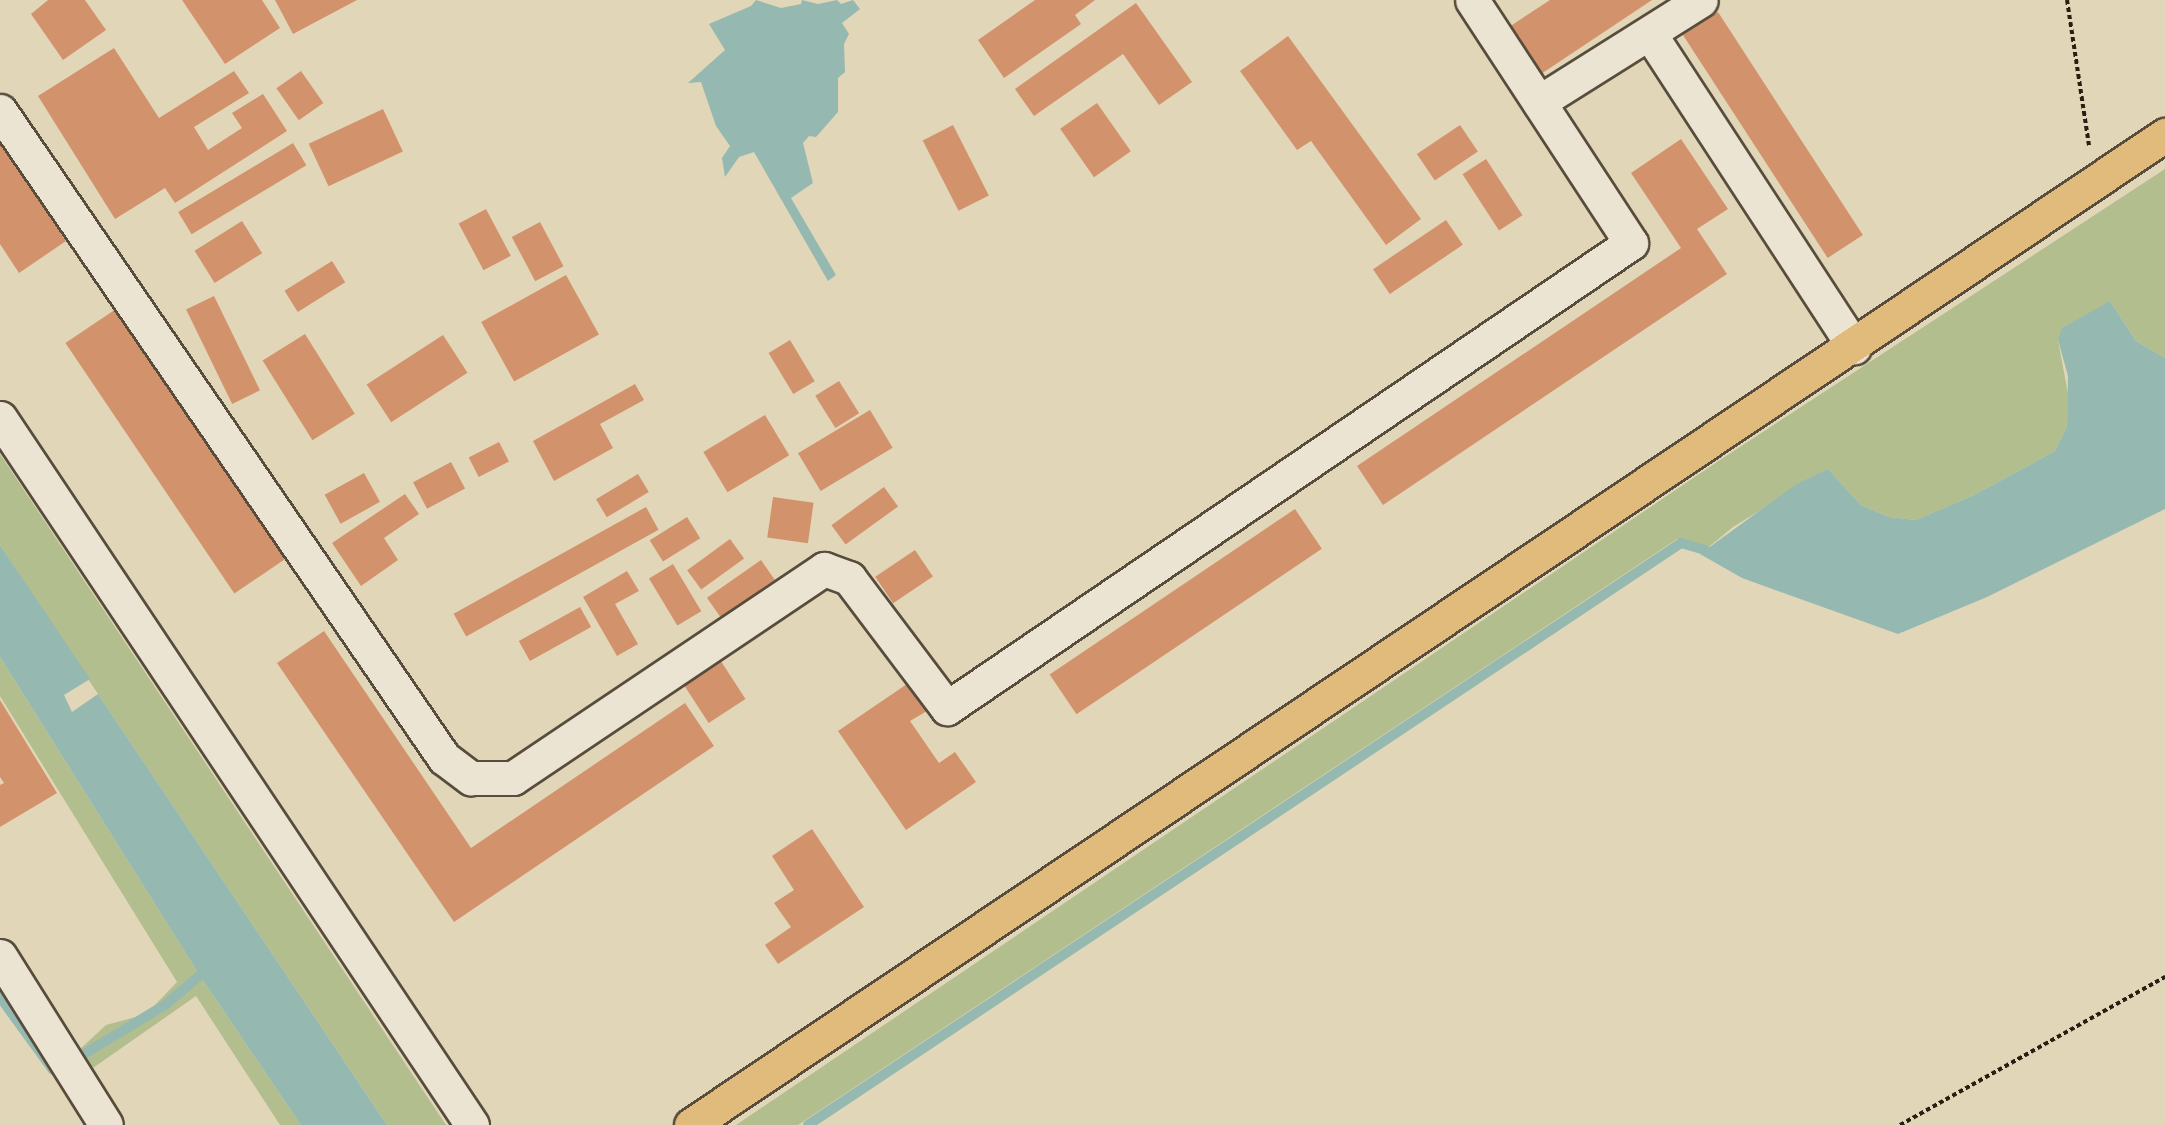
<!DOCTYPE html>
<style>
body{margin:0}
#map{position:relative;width:2165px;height:1125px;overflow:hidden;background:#e2d6b9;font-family:"Libre Bodoni",serif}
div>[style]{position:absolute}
.green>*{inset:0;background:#b3be8f}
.water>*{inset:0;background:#95b9b0}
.stream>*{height:10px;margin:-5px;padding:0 5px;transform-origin:5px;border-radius:5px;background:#95b9b0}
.building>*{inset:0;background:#d2936c;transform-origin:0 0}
.path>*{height:4px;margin-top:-2px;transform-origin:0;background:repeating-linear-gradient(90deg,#2a1e13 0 4.5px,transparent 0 7.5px)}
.roads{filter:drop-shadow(2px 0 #584c3c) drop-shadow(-2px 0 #584c3c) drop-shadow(0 2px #584c3c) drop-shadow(0 -2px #584c3c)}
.minor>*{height:33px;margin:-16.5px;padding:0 16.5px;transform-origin:16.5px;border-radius:16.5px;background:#ece4d2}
.major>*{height:33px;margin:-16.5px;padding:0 16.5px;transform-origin:16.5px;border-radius:16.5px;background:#e1bb7c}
span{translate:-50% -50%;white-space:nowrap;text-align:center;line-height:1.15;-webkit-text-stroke:4.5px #ece4d2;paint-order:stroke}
</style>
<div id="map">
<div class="green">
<i style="clip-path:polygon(2165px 169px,2165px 358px,2136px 341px,2110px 301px,2058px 340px,2068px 394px,2067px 426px,2055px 451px,1974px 495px,1916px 520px,1889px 517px,1861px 505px,1828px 469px,1733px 527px,1705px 550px,1677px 539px,798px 1125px,736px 1125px,1720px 460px)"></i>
<i style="clip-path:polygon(0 454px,446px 1125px,387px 1125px,98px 694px,0 545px)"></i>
<i style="clip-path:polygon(0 657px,202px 979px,301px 1125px,280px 1125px,196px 996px,90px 1070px,78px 1051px,106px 1025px,136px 1017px,154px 1006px,177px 982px,0 696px)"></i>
</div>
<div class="water">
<i style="clip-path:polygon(756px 0,781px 8px,801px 4px,802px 0,818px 4px,837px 0,841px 4px,853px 0,860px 9px,842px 23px,849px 34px,844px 44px,845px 72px,838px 78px,838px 112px,816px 137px,809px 136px,803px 143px,813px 183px,791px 198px,836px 275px,828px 281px,754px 152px,739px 157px,725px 177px,722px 158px,730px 146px,716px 126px,701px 82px,688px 83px,725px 50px,709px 24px,751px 6px)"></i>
<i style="clip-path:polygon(2110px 301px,2136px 341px,2165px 358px,2165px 509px,1987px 597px,1898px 634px,1742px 578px,1700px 554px,1795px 485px,1828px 469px,1861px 505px,1889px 517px,1916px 520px,1974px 495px,2055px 451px,2067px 426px,2068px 376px,2058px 340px,2062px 328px)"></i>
<i style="clip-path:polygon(0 545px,90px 679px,64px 695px,72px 712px,98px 694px,387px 1125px,301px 1125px,202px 979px,0 657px)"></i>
</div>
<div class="stream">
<i style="left:0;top:997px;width:90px;rotate:54deg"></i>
<i style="left:84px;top:1054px;width:95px;rotate:-31.2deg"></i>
<i style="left:165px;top:1005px;width:60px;rotate:-40.3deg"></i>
<i style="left:808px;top:1125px;width:1049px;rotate:-33.69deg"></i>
<i style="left:1681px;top:543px;width:25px;rotate:16deg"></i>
</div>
<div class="building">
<i style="clip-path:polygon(48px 0,85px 0,106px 30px,63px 60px,31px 14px)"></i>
<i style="clip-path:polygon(182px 0,262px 0,280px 28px,225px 64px)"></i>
<i style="clip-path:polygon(275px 0,357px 0,293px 34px)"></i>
<i style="clip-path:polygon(1035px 0,1095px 0,1075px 15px,1081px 24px,1004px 78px,978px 40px)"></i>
<i style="clip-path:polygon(1550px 0,1652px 0,1541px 74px,1509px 27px)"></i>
<i style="clip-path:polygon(1136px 3px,1192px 82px,1159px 105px,1123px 54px,1034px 116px,1015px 89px)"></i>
<i style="left:1718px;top:12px;width:266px;height:42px;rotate:57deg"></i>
<i style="clip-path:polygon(1288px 36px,1421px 219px,1386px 245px,1311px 141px,1297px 150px,1240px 71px)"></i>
<i style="clip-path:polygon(114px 48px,159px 118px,234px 71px,249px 93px,194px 127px,208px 150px,242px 128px,232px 113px,263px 94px,287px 131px,175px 203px,165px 188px,115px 219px,38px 96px)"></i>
<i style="left:301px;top:71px;width:39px;height:30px;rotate:55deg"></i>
<i style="left:1097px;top:103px;width:59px;height:45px;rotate:55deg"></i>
<i style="left:383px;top:109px;width:47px;height:82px;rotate:65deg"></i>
<i style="left:953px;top:125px;width:79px;height:34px;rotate:63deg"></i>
<i style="left:1460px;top:125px;width:32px;height:52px;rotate:56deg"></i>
<i style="clip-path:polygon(1681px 139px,1728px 209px,1697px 229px,1727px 274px,1383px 505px,1357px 466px,1681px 248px,1631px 173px)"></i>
<i style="clip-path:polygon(0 143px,66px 241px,19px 273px,0 244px)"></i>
<i style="left:293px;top:143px;width:26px;height:134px;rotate:59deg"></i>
<i style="left:1486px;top:159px;width:67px;height:28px;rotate:57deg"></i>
<i style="left:486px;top:209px;width:53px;height:31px;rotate:62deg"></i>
<i style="left:1446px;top:220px;width:30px;height:88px;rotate:56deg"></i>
<i style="left:242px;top:221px;width:38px;height:56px;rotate:58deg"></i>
<i style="left:540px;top:222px;width:50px;height:32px;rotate:62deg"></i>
<i style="left:332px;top:261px;width:25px;height:56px;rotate:58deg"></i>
<i style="left:566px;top:275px;width:68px;height:97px;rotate:61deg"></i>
<i style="left:214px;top:296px;width:105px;height:31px;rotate:64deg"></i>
<i style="left:116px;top:309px;width:302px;height:61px;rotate:56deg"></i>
<i style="left:305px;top:334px;width:94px;height:50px;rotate:58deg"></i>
<i style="left:443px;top:335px;width:45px;height:91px;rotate:57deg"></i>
<i style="left:790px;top:340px;width:48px;height:25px;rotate:59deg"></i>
<i style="left:839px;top:381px;width:38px;height:28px;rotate:58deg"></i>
<i style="clip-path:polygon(635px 384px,644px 400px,600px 424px,613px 448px,554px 481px,533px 441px)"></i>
<i style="left:870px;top:410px;width:44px;height:84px;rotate:59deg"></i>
<i style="left:765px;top:415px;width:47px;height:72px;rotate:59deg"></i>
<i style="left:499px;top:442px;width:22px;height:34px;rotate:63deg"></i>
<i style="left:451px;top:462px;width:30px;height:43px;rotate:62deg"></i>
<i style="left:364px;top:473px;width:33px;height:45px;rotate:61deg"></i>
<i style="left:638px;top:474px;width:21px;height:49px;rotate:59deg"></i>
<i style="left:884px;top:487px;width:24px;height:65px;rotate:54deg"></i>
<i style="clip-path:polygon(405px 494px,419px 514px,384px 538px,398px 560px,361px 586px,332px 543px)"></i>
<i style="left:773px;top:497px;width:41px;height:41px;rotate:8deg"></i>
<i style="left:646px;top:507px;width:26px;height:220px;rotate:61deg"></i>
<i style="left:1295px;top:509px;width:48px;height:296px;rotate:56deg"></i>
<i style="left:687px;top:517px;width:25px;height:44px;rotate:58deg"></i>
<i style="left:730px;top:539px;width:24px;height:53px;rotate:54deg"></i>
<i style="left:915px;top:550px;width:32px;height:48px;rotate:56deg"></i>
<i style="left:761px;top:560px;width:24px;height:66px;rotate:55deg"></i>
<i style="left:673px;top:564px;width:55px;height:28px;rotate:59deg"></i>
<i style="clip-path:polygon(627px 571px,639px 591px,615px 604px,638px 644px,617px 656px,583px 597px)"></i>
<i style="left:580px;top:607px;width:23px;height:70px;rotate:61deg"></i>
<i style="clip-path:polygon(324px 631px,471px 848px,685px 703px,714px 746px,454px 922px,277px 663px)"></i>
<i style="left:715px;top:652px;width:56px;height:44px;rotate:57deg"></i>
<i style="clip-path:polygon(907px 684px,927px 711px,910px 721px,939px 763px,955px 752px,976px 782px,906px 830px,838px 731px)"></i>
<i style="clip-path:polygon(0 700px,57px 793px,0 827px,0 785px,4px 783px,0 777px)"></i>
<i style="clip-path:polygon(812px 829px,864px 907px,778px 964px,765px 945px,791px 927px,774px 903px,794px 890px,772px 856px)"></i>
</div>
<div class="path">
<i style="left:2067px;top:0;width:147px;rotate:81.4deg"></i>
<i style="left:1900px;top:1125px;width:304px;rotate:-29.2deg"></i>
</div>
<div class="roads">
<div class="minor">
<i style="left:1650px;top:34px;width:374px;rotate:56.9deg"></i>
<i style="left:1539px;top:102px;width:191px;rotate:-32.2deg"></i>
<i style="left:0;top:111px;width:785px;rotate:55.54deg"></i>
<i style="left:444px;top:758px;width:34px;rotate:37deg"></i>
<i style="left:471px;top:778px;width:42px"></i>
<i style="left:513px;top:778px;width:375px;rotate:-33.9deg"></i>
<i style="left:824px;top:569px;width:27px;rotate:20deg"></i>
<i style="left:849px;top:578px;width:163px;rotate:53deg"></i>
<i style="left:947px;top:708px;width:827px;rotate:-34.21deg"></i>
<i style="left:1631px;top:243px;width:290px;rotate:-123.2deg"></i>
<i style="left:0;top:418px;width:850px;rotate:56.27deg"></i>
<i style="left:0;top:956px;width:199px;rotate:57.9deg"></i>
</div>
<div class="major">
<i style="left:691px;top:1125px;width:1776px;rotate:-33.89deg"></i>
</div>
</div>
</div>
